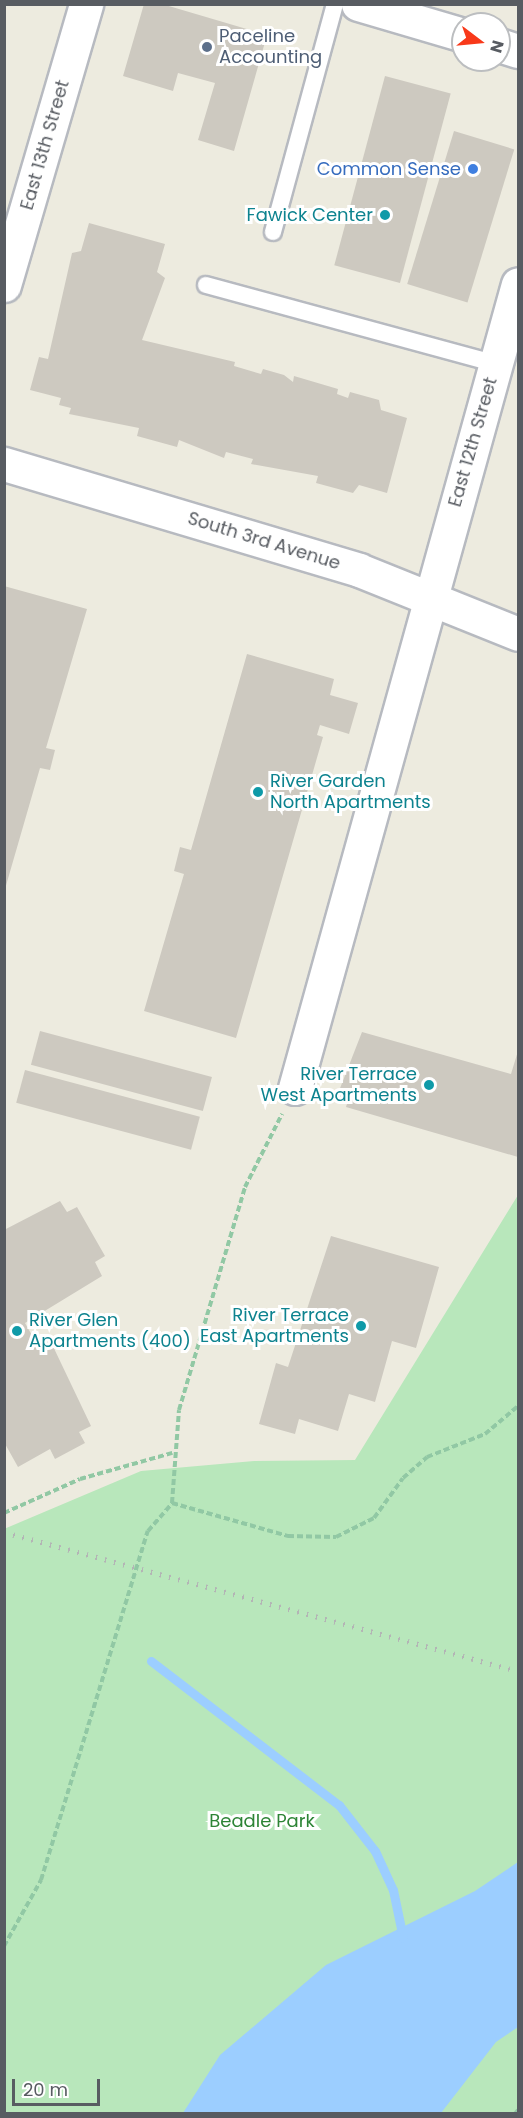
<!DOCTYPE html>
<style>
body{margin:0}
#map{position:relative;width:523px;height:2118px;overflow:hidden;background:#edebdf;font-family:Poppins,sans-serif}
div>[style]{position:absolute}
.green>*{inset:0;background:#b8e7bb}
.water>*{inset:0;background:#9cceff}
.stream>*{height:9px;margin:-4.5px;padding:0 4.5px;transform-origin:4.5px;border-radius:4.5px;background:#9cceff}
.building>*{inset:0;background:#cdc9c0;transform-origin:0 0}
.path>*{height:4px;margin-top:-2px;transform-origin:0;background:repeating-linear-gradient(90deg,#91c8a4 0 6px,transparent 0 9px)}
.roads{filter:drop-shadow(2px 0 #b7bac0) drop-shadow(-2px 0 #b7bac0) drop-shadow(0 2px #b7bac0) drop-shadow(0 -2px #b7bac0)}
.lane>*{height:16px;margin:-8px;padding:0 8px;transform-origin:8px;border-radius:8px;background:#fff}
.street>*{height:33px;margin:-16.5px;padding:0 16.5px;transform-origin:16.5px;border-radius:16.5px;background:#fff}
.secondary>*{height:33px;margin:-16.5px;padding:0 16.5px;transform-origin:16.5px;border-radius:16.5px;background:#fff}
.rail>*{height:4.5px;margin-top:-2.25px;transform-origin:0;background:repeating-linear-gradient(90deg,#b3b4b5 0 1.5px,transparent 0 9.5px)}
.dots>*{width:16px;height:16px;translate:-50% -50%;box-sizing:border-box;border:3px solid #fff;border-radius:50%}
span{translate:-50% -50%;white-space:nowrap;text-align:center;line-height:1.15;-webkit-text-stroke:6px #fff;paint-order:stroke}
.service-label{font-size:18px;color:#4e5e75}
.left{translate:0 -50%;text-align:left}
.street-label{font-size:18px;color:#585c62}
.shop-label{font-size:18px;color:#366cbe}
.right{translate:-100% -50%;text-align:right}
.culture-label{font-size:18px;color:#0d838f}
.park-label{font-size:18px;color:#2d8436}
.frame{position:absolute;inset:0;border:6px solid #585c62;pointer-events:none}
.north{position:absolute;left:451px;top:12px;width:60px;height:60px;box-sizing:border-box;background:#fff;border:2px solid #bcbec0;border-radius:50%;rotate:106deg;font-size:16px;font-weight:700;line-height:24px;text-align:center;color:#585c62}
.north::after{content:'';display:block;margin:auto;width:21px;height:27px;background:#f8391a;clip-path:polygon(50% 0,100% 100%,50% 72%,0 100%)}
.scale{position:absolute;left:12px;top:2079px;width:88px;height:27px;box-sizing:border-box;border:3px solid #585c62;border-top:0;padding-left:8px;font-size:18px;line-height:21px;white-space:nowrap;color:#585c62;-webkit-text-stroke:4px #fff;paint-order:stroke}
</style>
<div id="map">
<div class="green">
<i style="clip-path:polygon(518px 1195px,518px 2113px,5px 2113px,4px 1529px,141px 1471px,254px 1461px,355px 1460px)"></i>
</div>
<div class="water">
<i style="clip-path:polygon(518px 1862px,518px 2027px,496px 2042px,441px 2113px,183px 2113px,220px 2055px,326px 1965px,475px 1891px)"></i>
</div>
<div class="stream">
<i style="left:151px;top:1661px;width:237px;rotate:37.5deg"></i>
<i style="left:339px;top:1805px;width:58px;rotate:52deg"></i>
<i style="left:375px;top:1851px;width:43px;rotate:65.2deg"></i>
<i style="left:393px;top:1890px;width:49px;rotate:78.2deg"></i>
</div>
<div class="building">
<i style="clip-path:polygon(144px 4px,162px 4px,267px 35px,234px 151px,198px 140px,215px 83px,178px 73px,173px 91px,123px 76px)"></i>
<i style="left:385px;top:76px;width:68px;height:196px;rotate:15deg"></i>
<i style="left:454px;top:131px;width:63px;height:160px;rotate:17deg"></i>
<i style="clip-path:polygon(89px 223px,165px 244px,157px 272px,165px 278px,142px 340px,235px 362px,234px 366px,261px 374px,263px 369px,284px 375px,293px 382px,294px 376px,338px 389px,337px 394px,348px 398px,350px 392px,379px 400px,381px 410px,407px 418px,387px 493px,359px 485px,353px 493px,316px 483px,318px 476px,251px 464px,253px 459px,226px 452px,224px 458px,179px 440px,177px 447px,137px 436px,139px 428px,69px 414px,71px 408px,59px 405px,61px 398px,30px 390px,39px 357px,48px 359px,72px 253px,81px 251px)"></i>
<i style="clip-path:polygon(4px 586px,87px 609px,46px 748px,55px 750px,50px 770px,40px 768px,5px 889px)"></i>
<i style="clip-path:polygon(247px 654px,334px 679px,330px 695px,358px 703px,349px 734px,320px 725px,317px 735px,323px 737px,236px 1038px,144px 1011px,184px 874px,174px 871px,180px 847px,191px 850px)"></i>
<i style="left:40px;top:1031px;width:178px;height:35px;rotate:15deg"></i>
<i style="clip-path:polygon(362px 1032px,511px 1074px,518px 1051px,518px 1157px,346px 1107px,348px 1100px,337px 1096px)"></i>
<i style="left:25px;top:1070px;width:181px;height:34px;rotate:15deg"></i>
<i style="clip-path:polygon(60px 1201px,67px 1212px,77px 1207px,105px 1256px,95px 1262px,102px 1276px,25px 1323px,38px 1346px,50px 1340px,91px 1426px,79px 1432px,85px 1443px,55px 1459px,50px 1449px,18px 1467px,4px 1442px,4px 1230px)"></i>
<i style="clip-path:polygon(331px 1236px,439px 1267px,416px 1348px,392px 1341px,375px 1402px,349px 1394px,338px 1431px,299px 1419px,295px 1434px,259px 1424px,276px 1363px,288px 1367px)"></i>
</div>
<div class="path">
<i style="left:172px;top:1503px;width:93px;rotate:-85.7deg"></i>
<i style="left:179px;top:1410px;width:233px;rotate:-73.5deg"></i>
<i style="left:245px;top:1187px;width:82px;rotate:-63.1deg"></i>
<i style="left:172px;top:1503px;width:121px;rotate:15.9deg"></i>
<i style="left:288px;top:1536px;width:48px;rotate:1.2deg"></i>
<i style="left:336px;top:1537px;width:42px;rotate:-26.6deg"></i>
<i style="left:374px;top:1518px;width:49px;rotate:-54.1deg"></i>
<i style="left:403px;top:1478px;width:32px;rotate:-41deg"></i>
<i style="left:427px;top:1457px;width:62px;rotate:-21.6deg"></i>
<i style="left:485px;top:1434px;width:43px;rotate:-40.3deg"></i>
<i style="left:4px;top:1513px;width:83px;rotate:-24.1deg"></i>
<i style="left:80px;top:1479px;width:96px;rotate:-15.8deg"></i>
<i style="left:4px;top:1946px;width:76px;rotate:-60.7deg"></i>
<i style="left:41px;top:1880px;width:365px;rotate:-73deg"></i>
<i style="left:148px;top:1531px;width:37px;rotate:-49deg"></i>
<i style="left:515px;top:2114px;width:5px;rotate:-53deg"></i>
</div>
<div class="roads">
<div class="lane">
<i style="left:273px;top:232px;width:236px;rotate:-74.8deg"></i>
<i style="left:206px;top:285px;width:301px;rotate:15.2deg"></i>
</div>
<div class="street">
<i style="left:4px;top:285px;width:293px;rotate:-73.7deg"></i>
<i style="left:4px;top:464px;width:370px;rotate:16.6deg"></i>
<i style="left:359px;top:570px;width:171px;rotate:21.9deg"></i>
<i style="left:295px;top:1088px;width:834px;rotate:-74.5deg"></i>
</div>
<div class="secondary">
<i style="left:358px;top:4px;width:109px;rotate:16.4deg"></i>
<i style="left:499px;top:45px;width:20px;rotate:18deg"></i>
</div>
</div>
<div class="rail">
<i style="left:4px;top:1532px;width:532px;rotate:15.13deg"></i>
</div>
<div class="dots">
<i style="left:207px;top:47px;background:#5c6f8a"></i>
<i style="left:473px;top:169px;background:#3f7fe0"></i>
<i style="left:385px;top:215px;background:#0f9aa8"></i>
<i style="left:258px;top:792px;background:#0f9aa8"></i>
<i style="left:429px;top:1085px;background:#0f9aa8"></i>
<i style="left:361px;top:1326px;background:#0f9aa8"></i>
<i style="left:17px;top:1331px;background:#0f9aa8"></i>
</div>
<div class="service-label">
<span class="left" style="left:219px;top:47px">Paceline<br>Accounting</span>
</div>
<div class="street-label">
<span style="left:45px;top:145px;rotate:-74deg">East 13th Street</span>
<span style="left:473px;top:442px;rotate:-74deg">East 12th Street</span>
<span style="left:264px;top:541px;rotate:17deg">South 3rd Avenue</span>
</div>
<div class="shop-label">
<span class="right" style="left:461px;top:169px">Common Sense</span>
</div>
<div class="culture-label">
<span class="right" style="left:373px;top:215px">Fawick Center</span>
<span class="left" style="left:270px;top:792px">River Garden<br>North Apartments</span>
<span class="right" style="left:417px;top:1085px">River Terrace<br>West Apartments</span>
<span class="right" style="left:349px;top:1326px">River Terrace<br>East Apartments</span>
<span class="left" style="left:29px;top:1331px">River Glen<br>Apartments (400)</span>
</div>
<div class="park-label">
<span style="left:262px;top:1821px">Beadle Park</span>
</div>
<div class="frame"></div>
<div class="north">N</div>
<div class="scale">20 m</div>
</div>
